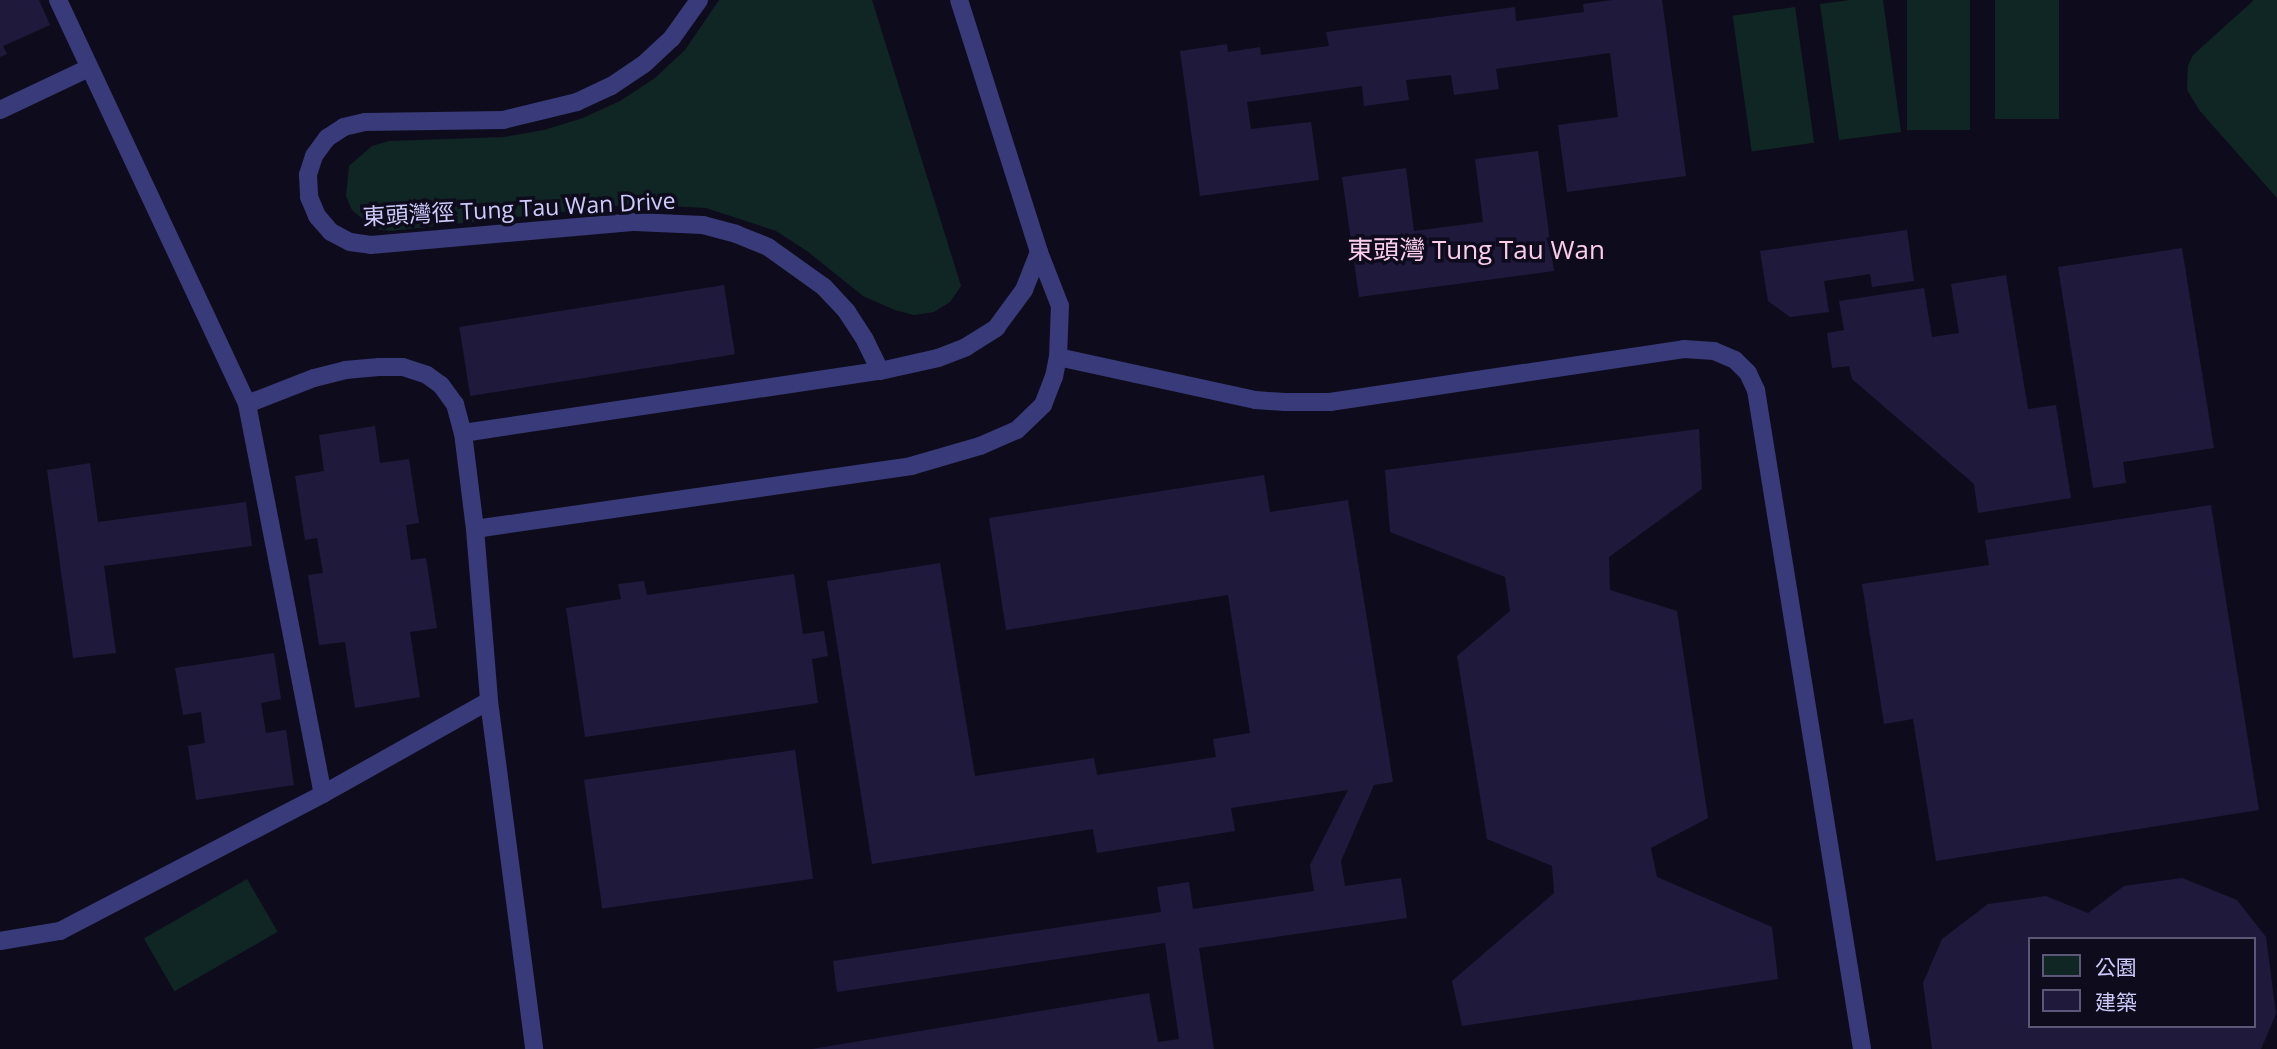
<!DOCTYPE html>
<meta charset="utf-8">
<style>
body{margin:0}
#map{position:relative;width:2277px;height:1049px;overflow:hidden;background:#0e0c1c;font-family:"Open Sans","Noto Sans TC",sans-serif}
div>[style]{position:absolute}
.green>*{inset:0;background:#102624;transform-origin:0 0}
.building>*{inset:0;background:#1f193c;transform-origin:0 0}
.lane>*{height:18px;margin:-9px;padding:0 9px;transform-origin:9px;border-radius:9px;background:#393a79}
span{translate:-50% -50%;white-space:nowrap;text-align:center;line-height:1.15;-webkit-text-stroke:7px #0e0c1c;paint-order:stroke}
.street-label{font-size:23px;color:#cdcafc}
.quarter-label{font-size:26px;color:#fccced}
.legend{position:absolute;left:2028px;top:937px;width:228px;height:91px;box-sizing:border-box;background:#0e0c1c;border:2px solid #5a5876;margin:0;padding:9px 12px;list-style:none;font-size:21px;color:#cdcafc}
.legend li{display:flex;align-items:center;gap:14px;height:35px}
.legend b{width:35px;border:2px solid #5a5876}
</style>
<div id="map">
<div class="green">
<i style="clip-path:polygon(719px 0,872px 0,961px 286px,950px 302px,934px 312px,914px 315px,895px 310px,863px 296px,807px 251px,776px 231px,706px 208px,633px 204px,391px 231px,375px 229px,352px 210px,346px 196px,349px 166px,372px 146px,389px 141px,504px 137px,544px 130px,583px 118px,620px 101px,655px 78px,685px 50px)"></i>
<i style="clip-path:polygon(1850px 0,1883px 0,1901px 132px,1839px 140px,1820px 4px)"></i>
<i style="left:1907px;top:0;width:63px;height:130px"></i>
<i style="left:1995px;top:0;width:64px;height:119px"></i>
<i style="clip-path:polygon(2254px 0,2277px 0,2277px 198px,2200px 111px,2187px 90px,2188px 66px,2193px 55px)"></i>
<i style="left:1795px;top:7px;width:137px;height:63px;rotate:82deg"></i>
<i style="left:247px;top:879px;width:61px;height:119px;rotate:60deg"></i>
</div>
<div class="building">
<i style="clip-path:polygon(0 0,39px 0,50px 25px,3px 46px,7px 54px,0 57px)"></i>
<i style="clip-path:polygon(1612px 0,1662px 0,1686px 176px,1567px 192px,1558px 125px,1618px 117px,1610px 53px,1496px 69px,1499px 89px,1454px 95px,1451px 75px,1406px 80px,1409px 100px,1364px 106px,1362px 86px,1247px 102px,1251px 129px,1311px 122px,1319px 180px,1200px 196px,1180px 51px,1227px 44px,1228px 52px,1260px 47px,1261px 55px,1329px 46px,1326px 32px,1515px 7px,1516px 21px,1584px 12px,1583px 4px)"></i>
<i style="clip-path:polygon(1538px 151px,1554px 271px,1359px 297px,1342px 177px,1406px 168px,1414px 231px,1483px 222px,1475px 159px)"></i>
<i style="clip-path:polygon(1907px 230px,1914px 281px,1872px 287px,1870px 274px,1824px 281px,1829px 312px,1790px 317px,1768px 301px,1760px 251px)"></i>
<i style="clip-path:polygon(2182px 248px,2214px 448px,2123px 462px,2126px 483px,2093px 488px,2058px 267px)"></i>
<i style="clip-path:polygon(2006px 275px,2028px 409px,2056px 405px,2071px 498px,1978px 513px,1974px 484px,1852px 379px,1849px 366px,1832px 368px,1827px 333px,1844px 330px,1839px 301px,1924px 288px,1932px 337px,1959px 333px,1951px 284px)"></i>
<i style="left:724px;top:285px;width:70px;height:268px;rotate:81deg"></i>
<i style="clip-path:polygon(375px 426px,380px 463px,409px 459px,419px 523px,406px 525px,411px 560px,426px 558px,437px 628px,410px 632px,420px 697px,355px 708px,345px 642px,319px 645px,308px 575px,323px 573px,317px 538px,305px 540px,295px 476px,324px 471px,319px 435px)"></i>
<i style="clip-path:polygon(1699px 429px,1702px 489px,1609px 557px,1610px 590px,1677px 611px,1708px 818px,1651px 848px,1657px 877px,1772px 927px,1778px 979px,1462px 1026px,1452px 981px,1554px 893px,1552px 866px,1487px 839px,1457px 656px,1510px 611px,1505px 577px,1390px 532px,1385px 470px)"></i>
<i style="clip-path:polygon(90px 463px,98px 522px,246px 502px,252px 546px,104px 566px,116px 653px,73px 658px,47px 470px)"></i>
<i style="clip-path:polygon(1264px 475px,1270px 512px,1348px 500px,1393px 782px,1374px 785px,1341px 861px,1345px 886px,1401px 878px,1407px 918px,1199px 948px,1214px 1049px,812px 1049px,1149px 993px,1158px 1042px,1179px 1039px,1165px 943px,837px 992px,833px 961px,1161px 912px,1157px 887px,1189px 882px,1193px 909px,1314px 891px,1310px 865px,1348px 790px,1231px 808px,1235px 831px,1097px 853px,1093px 829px,872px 864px,827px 581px,940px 563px,975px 776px,1094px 758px,1097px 775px,1216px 757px,1213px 739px,1250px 733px,1228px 595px,1006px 630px,989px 518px)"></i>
<i style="clip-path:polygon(2211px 505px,2259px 810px,1936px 861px,1913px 719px,1884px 724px,1862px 584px,1989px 565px,1985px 540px)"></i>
<i style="clip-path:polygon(794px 574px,803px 634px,824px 631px,828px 656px,812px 659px,818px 703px,585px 737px,566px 608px,621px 599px,618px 584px,644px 581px,647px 595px)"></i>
<i style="clip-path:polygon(274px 653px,281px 699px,261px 703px,266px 733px,286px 730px,294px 785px,196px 800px,188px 746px,205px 743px,201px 712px,183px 715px,175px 668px)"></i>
<i style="left:795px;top:750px;width:130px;height:213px;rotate:82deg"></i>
<i style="clip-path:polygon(evenodd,2182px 878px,2237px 900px,2266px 937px,2276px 1014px,2261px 1049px,1932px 1049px,1923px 983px,1942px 939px,1988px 904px,2046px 896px,2088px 913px,2124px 886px,2182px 878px,2030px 939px,2254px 939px,2254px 1026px,2030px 1026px,2030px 939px)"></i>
</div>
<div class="lane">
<i style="left:58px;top:0;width:446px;rotate:64.9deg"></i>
<i style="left:247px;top:404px;width:397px;rotate:79deg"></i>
<i style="left:699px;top:0;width:47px;rotate:125.4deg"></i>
<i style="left:672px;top:38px;width:38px;rotate:137deg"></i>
<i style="left:644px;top:64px;width:40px;rotate:146deg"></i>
<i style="left:611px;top:86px;width:38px;rotate:155deg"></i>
<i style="left:577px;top:102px;width:76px;rotate:166.3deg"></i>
<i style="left:503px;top:120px;width:138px;rotate:179.2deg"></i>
<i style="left:365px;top:122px;width:22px;rotate:167deg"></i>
<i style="left:344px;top:127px;width:20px;rotate:147deg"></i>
<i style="left:327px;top:138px;width:22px;rotate:126deg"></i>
<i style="left:314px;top:156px;width:20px;rotate:108deg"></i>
<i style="left:308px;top:175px;width:22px;rotate:87deg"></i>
<i style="left:309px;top:197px;width:21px;rotate:67deg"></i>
<i style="left:317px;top:216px;width:21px;rotate:49deg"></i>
<i style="left:331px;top:232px;width:21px;rotate:28deg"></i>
<i style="left:350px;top:242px;width:21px;rotate:8deg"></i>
<i style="left:371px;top:245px;width:265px;rotate:-5deg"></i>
<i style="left:635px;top:222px;width:68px;rotate:2.5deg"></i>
<i style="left:703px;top:225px;width:34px;rotate:15deg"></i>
<i style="left:736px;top:234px;width:35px;rotate:22deg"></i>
<i style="left:768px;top:247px;width:69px;rotate:35.5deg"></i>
<i style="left:824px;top:287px;width:34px;rotate:47deg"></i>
<i style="left:847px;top:312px;width:33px;rotate:57deg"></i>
<i style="left:865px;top:340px;width:34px;rotate:64deg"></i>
<i style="left:0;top:110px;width:98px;rotate:-25.3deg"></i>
<i style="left:1058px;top:357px;width:202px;rotate:12.3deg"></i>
<i style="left:1255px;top:400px;width:30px;rotate:4deg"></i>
<i style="left:1285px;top:402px;width:45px"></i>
<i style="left:1330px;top:402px;width:358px;rotate:-8.5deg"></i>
<i style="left:1684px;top:349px;width:30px;rotate:4deg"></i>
<i style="left:1714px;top:351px;width:23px;rotate:23deg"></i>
<i style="left:1735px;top:360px;width:18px;rotate:45deg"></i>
<i style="left:1748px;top:373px;width:19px;rotate:65deg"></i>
<i style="left:1756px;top:390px;width:667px;rotate:80.86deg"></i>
<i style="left:247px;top:404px;width:72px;rotate:-21.2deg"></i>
<i style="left:314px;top:378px;width:32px;rotate:-14deg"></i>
<i style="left:345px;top:370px;width:34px;rotate:-5deg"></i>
<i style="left:379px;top:367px;width:24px"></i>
<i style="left:403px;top:367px;width:25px;rotate:18deg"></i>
<i style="left:427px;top:375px;width:17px;rotate:36deg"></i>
<i style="left:441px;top:385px;width:24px;rotate:54deg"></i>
<i style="left:455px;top:404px;width:30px;rotate:75deg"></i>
<i style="left:463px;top:433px;width:97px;rotate:82.9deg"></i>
<i style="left:475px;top:529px;width:173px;rotate:85.3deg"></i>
<i style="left:489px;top:701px;width:351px;rotate:82.6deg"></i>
<i style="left:463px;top:433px;width:422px;rotate:-8.5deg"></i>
<i style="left:880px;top:371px;width:59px;rotate:-12.6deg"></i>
<i style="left:938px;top:358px;width:30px;rotate:-21deg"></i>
<i style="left:966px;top:347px;width:36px;rotate:-32deg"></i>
<i style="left:996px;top:328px;width:47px;rotate:-53.6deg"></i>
<i style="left:1024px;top:290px;width:41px;rotate:-68.5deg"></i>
<i style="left:475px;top:529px;width:441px;rotate:-8.2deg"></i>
<i style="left:911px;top:466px;width:72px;rotate:-16.2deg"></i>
<i style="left:980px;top:446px;width:40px;rotate:-23.4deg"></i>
<i style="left:1017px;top:430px;width:36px;rotate:-44deg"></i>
<i style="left:1043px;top:405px;width:30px;rotate:-69deg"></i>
<i style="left:1054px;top:377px;width:20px;rotate:-79deg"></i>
<i style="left:1058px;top:357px;width:51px;rotate:-87.8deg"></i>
<i style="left:1060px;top:306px;width:58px;rotate:-111.3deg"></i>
<i style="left:1039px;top:252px;width:264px;rotate:-107.6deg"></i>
<i style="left:0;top:941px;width:61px;rotate:-9.5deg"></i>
<i style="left:60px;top:931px;width:297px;rotate:-27.5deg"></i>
<i style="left:323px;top:794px;width:190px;rotate:-29.3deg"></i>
</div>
<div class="street-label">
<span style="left:519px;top:208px;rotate:-3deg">東頭灣徑 Tung Tau Wan Drive</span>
</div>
<div class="quarter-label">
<span style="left:1476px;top:250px">東頭灣 Tung Tau Wan</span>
</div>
<ul class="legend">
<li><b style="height:19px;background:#102624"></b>公園</li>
<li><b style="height:19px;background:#1f193c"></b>建築</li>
</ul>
</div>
